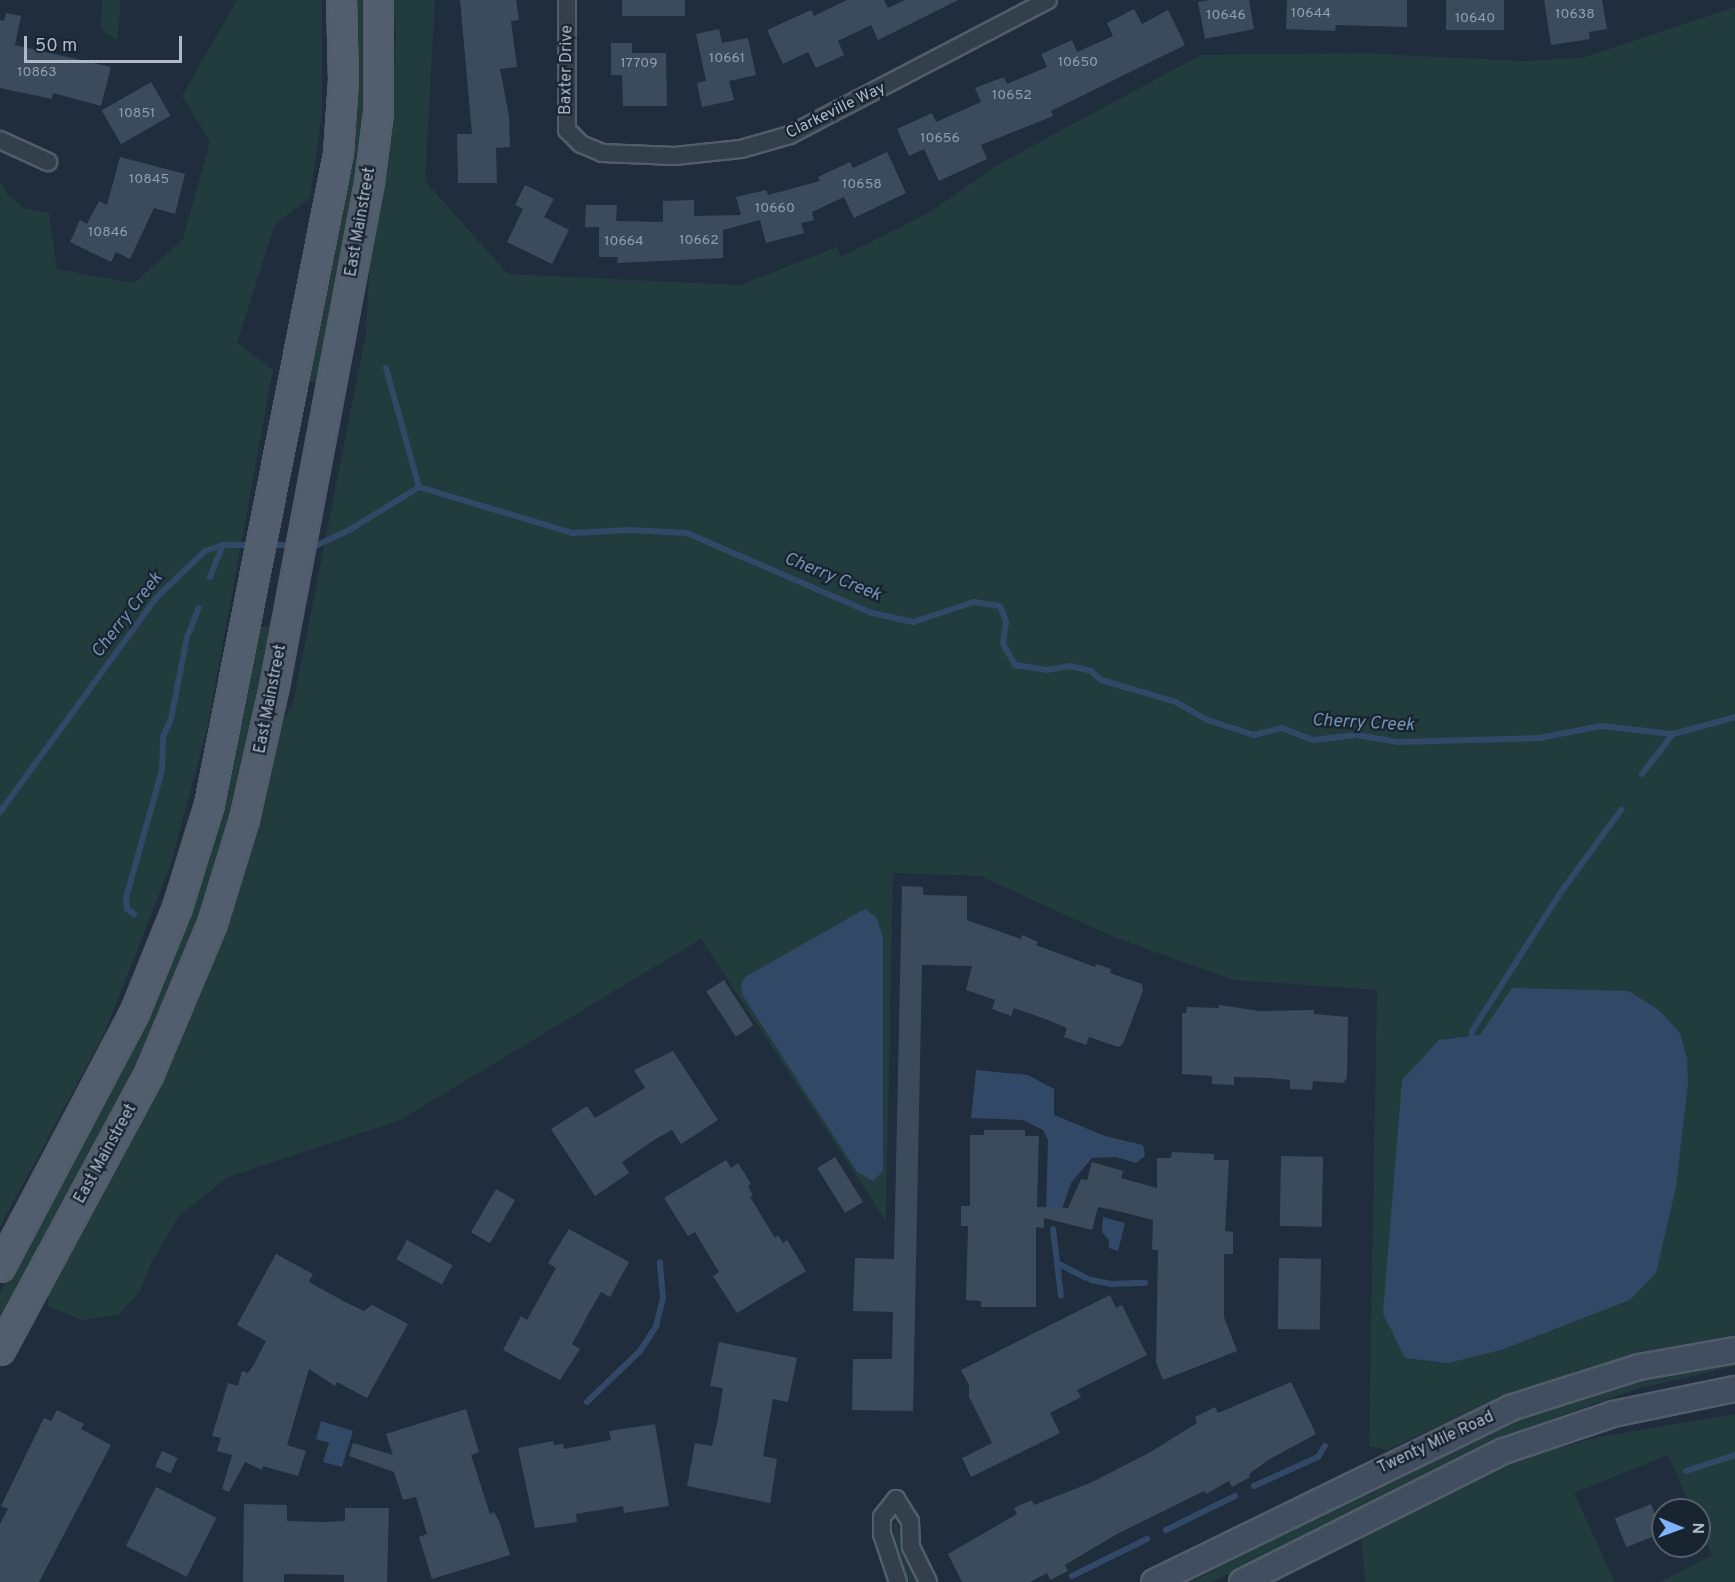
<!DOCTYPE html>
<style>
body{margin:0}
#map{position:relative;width:1735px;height:1582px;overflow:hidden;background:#202d3c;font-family:Overpass,sans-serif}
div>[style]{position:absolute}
.green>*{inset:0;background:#223b3d}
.water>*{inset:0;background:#314966}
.stream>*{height:6px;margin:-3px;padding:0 3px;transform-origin:3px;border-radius:3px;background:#314966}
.building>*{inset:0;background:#3b4b5c;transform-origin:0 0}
.roads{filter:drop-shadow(2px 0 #525c6a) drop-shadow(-2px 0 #525c6a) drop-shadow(0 2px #525c6a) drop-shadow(0 -2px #525c6a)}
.street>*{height:16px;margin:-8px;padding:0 8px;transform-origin:8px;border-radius:8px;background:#343f4c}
.secondary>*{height:24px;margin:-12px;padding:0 12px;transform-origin:12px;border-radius:12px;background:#414e60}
.primary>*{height:27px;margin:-13.5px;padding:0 13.5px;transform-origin:13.5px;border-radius:13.5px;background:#515e6d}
span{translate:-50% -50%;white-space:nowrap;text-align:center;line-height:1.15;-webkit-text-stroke:4.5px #192431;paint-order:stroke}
.number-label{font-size:14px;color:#929ead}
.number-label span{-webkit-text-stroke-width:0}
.street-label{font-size:16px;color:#afb9c8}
.water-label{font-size:18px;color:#7491b3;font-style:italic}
.north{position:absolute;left:1651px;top:1498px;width:60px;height:60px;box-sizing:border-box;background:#192431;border:2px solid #55606d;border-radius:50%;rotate:91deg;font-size:16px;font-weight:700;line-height:24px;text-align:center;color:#afb9c8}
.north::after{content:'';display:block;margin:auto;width:21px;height:27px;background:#7db3ff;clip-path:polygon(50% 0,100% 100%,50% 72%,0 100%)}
.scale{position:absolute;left:24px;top:36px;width:158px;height:27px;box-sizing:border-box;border:3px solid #afb9c8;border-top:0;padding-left:8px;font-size:18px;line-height:21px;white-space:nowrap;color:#afb9c8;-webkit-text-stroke:4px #192431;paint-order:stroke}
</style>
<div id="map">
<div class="green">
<i style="clip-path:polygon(103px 0,121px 0,117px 40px,100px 29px)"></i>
<i style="clip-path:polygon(237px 0,322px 0,322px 114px,310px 198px,275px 224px,237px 343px,273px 370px,208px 725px,171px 864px,105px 1032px,0 1227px,0 181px,7px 194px,25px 209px,49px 213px,57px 269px,134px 283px,183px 239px,210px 141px,182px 96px)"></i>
<i style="clip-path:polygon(354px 0,367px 0,365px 146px,319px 381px,313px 382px,308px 381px,310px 366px,353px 132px)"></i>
<i style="clip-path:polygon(393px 0,435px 0,425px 181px,508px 274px,740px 285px,837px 247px,841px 257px,930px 212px,999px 164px,1201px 55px,1360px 53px,1525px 61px,1585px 57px,1735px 7px,1735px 1336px,1594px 1366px,1507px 1395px,1387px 1450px,1369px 1446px,1377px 990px,1234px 980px,1116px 938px,980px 876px,893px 873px,886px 1221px,701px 939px,398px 1121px,228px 1177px,179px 1216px,150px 1265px,140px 1292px,118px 1315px,83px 1320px,48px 1307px,48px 1288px,174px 1057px,235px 896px,261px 815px,284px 718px,293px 704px,366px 333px,370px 257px,391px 130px,396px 34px)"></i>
<i style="clip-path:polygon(271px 626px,237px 797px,182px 967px,134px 1073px,0 1320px,0 1293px,111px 1090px,168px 965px,226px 783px,260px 627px)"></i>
<i style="clip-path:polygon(1735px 1362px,1735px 1366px,1633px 1390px,1522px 1430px,1212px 1582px,1191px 1582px,1396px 1475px,1509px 1423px,1650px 1378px)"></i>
<i style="clip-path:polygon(1735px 1414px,1735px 1582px,1660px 1582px,1712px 1555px,1699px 1526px,1699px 1510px,1692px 1510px,1668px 1455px,1574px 1493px,1615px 1582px,1365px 1582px,1361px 1536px,1476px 1479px,1527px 1457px,1598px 1437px)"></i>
<i style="clip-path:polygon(897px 1523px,901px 1550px,915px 1582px,910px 1582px,896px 1552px,893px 1524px)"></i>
</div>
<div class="water">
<i style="clip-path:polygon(865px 909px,876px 917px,883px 937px,883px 1171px,873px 1181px,857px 1172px,743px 996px,741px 984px,745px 977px)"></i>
<i style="clip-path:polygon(1512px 988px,1629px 991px,1660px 1011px,1680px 1033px,1687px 1059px,1688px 1083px,1676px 1187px,1656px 1273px,1630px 1300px,1501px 1350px,1448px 1363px,1405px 1358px,1383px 1313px,1402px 1080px,1439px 1040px,1480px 1035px)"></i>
<i style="clip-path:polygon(976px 1070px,1028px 1075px,1054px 1089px,1054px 1115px,1105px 1136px,1143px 1145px,1145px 1156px,1136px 1163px,1116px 1157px,1092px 1158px,1071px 1183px,1061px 1212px,1046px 1212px,1048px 1140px,1043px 1130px,1023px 1120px,971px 1118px)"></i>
<i style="clip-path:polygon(1103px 1217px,1125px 1223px,1118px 1251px,1109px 1248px,1109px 1240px,1102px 1232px)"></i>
<i style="clip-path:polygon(321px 1421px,353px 1431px,342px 1467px,323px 1462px,329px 1443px,316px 1439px)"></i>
</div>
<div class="stream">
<i style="left:386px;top:368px;width:123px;rotate:74.5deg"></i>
<i style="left:267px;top:545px;width:26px"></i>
<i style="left:306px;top:545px;width:11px"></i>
<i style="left:317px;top:545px;width:38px;rotate:-25deg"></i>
<i style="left:351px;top:529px;width:80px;rotate:-31.7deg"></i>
<i style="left:419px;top:487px;width:160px;rotate:16.7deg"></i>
<i style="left:572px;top:533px;width:59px;rotate:-2.9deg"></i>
<i style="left:631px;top:530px;width:56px;rotate:3.1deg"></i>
<i style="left:687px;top:533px;width:202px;rotate:23.4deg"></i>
<i style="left:872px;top:613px;width:42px;rotate:12.4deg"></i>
<i style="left:913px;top:622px;width:64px;rotate:-18.2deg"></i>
<i style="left:974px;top:602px;width:26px;rotate:9deg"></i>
<i style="left:1000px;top:606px;width:17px;rotate:69deg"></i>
<i style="left:1006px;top:622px;width:22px;rotate:98deg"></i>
<i style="left:1003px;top:644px;width:24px;rotate:60deg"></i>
<i style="left:1015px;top:665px;width:32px;rotate:9deg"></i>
<i style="left:1047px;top:670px;width:23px;rotate:-10deg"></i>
<i style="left:1070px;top:666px;width:22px;rotate:13deg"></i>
<i style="left:1091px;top:671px;width:13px;rotate:42deg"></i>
<i style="left:1101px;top:680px;width:78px;rotate:16.3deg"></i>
<i style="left:1176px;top:702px;width:36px;rotate:30deg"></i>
<i style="left:1207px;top:720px;width:49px;rotate:17.7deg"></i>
<i style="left:1254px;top:735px;width:29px;rotate:-14deg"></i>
<i style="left:1282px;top:728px;width:34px;rotate:21deg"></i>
<i style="left:1314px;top:740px;width:42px;rotate:-6.8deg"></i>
<i style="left:1356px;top:735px;width:43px;rotate:9.5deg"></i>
<i style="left:1398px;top:742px;width:141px;rotate:-1.6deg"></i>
<i style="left:1539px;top:738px;width:63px;rotate:-11deg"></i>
<i style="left:1601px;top:726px;width:72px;rotate:6.3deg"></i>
<i style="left:1673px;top:734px;width:64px;rotate:-15.3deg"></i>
<i style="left:210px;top:577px;width:35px;rotate:-68deg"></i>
<i style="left:1642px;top:774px;width:51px;rotate:-52.2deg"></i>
<i style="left:0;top:812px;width:266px;rotate:-53.9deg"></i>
<i style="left:157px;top:597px;width:66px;rotate:-43.8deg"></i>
<i style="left:205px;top:551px;width:19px;rotate:-18deg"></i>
<i style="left:223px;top:545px;width:31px"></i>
<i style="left:134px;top:914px;width:9px;rotate:-144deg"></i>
<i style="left:127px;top:909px;width:11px;rotate:-95deg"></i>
<i style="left:126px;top:898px;width:133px;rotate:-74.3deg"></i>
<i style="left:162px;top:770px;width:33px;rotate:-88deg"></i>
<i style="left:163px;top:737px;width:20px;rotate:-66deg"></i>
<i style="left:171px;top:719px;width:84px;rotate:-79deg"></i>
<i style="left:187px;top:637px;width:31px;rotate:-68deg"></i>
<i style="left:1472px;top:1043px;width:12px;rotate:-90deg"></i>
<i style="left:1472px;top:1031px;width:165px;rotate:-57.4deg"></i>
<i style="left:1561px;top:892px;width:102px;rotate:-53.8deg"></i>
<i style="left:1053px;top:1229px;width:67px;rotate:83.2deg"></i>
<i style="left:1057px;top:1263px;width:33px;rotate:27deg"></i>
<i style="left:1091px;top:1280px;width:20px;rotate:11deg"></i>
<i style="left:1111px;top:1284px;width:34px;rotate:-2deg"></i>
<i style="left:587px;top:1402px;width:74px;rotate:-43.9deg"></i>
<i style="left:640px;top:1351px;width:30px;rotate:-57deg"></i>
<i style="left:656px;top:1326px;width:29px;rotate:-76deg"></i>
<i style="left:663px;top:1298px;width:36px;rotate:-95deg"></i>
<i style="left:1686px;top:1471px;width:52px;rotate:-18.1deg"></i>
<i style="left:1254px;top:1486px;width:70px;rotate:-24.4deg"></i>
<i style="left:1318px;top:1457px;width:13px;rotate:-58deg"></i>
<i style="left:1166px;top:1530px;width:77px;rotate:-26.2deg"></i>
<i style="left:1072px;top:1576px;width:84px;rotate:-26.3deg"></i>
</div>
<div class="building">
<i style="clip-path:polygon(460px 0,516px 0,519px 20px,511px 21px,517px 67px,500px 69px,509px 116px,510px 147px,496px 148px,497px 183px,458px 183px,457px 134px,472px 134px)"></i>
<i style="left:622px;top:0;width:63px;height:16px"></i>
<i style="clip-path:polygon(847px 0,884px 0,888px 8px,905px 0,958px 0,878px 40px,871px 25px,838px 41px,844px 55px,816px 68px,808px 52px,783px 64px,767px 30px,811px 10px,814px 16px)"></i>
<i style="clip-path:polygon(1209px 0,1249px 0,1254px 29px,1205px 39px,1198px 2px)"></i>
<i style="clip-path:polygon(1287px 0,1407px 0,1407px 27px,1336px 25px,1335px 31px,1286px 29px)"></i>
<i style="left:1446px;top:0;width:58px;height:30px"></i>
<i style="clip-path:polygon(1544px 0,1602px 0,1607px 29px,1589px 32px,1590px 39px,1551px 45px)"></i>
<i style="clip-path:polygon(1134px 9px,1142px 24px,1168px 10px,1185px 45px,1051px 111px,1053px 116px,981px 145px,987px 159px,939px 181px,924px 149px,909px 156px,897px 129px,932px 113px,936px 122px,981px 102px,975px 88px,1004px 77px,1007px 84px,1047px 67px,1041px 54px,1072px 40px,1077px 52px,1113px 36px,1107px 23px)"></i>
<i style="clip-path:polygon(6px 13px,21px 16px,15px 45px,111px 67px,101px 106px,53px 93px,52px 99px,0 88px,0 20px,4px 21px)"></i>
<i style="clip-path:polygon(719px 29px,722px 43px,748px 38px,756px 75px,729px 81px,734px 100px,702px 107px,697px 83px,706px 81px,696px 34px)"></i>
<i style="clip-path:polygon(611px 43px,632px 43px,632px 53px,666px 53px,667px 106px,623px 106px,622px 75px,611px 75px)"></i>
<i style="left:151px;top:82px;width:39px;height:57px;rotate:60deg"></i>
<i style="clip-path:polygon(887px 152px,906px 193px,854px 218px,844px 197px,812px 212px,814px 220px,801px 223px,804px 233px,766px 243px,760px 220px,723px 230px,723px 258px,617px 263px,618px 257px,599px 257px,599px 227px,585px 227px,586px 205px,617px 205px,616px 221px,663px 222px,663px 201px,694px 200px,694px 216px,741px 215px,736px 197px,766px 190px,768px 195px,820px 181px,818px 177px,850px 162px,853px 168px)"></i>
<i style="clip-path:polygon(120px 157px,185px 174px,175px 214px,154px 208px,130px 259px,116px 252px,111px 262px,70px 242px,80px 220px,87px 224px,99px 201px,107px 205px)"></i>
<i style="clip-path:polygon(525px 185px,554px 199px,544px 217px,569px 230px,552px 264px,507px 242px,523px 209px,515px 205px)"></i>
<i style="clip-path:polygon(902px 886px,923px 887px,923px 895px,967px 896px,967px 920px,1021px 939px,1022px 935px,1038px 942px,1036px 945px,1095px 967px,1096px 964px,1111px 969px,1110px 973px,1142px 984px,1143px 990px,1123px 1044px,1118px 1047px,1089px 1037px,1086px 1045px,1064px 1037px,1067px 1028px,1048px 1020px,1014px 1008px,1011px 1016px,992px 1009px,995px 1000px,966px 990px,972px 966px,922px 965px,913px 1411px,852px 1410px,853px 1359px,892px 1359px,893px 1312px,853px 1311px,855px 1258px,894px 1259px)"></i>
<i style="left:724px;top:980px;width:54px;height:21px;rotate:57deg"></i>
<i style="clip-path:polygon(1219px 1005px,1260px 1011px,1314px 1010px,1314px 1014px,1348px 1017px,1347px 1078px,1343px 1083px,1313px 1081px,1312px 1090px,1290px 1089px,1290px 1080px,1269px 1078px,1234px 1077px,1234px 1085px,1212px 1084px,1212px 1076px,1182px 1074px,1182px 1013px,1186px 1013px,1187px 1007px,1219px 1008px)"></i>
<i style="clip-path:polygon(673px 1051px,718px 1120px,681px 1144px,672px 1130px,654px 1140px,622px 1162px,629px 1173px,595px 1196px,551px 1129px,587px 1106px,595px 1118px,645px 1088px,634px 1070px)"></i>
<i style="clip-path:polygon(984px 1130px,1025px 1130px,1025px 1136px,1039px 1136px,1037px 1207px,1068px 1208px,1081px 1179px,1087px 1180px,1092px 1162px,1123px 1171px,1121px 1178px,1157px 1188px,1157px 1158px,1171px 1158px,1172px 1152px,1214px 1154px,1214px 1160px,1229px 1160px,1225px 1231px,1233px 1232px,1233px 1254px,1224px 1254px,1224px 1317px,1237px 1351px,1163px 1380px,1156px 1362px,1158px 1250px,1152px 1250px,1153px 1220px,1118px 1211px,1098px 1207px,1092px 1230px,1044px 1218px,1044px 1228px,1036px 1227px,1036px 1307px,981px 1307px,981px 1301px,966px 1300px,968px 1226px,961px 1226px,961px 1206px,970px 1206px,970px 1135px,984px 1135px)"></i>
<i style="left:1281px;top:1156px;width:42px;height:70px;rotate:1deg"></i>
<i style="left:835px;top:1157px;width:53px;height:21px;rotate:58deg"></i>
<i style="clip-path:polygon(726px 1160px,731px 1168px,738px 1163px,751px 1184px,748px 1186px,753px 1195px,750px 1197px,775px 1238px,778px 1235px,783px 1243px,787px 1240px,806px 1271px,737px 1313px,713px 1276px,719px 1272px,695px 1232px,688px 1236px,664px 1198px)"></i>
<i style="left:496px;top:1189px;width:22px;height:50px;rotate:30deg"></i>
<i style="clip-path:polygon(569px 1229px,629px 1262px,610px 1297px,601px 1292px,590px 1311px,572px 1344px,580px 1349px,560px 1380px,503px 1350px,521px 1316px,527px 1320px,556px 1268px,548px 1263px)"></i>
<i style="left:407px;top:1240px;width:52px;height:22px;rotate:29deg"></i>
<i style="clip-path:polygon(276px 1254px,313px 1274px,309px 1282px,345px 1302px,364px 1311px,372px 1305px,408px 1324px,367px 1398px,337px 1382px,335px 1386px,309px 1369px,287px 1445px,306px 1451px,298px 1476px,263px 1466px,262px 1470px,245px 1462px,229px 1492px,222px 1489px,232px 1455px,217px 1451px,221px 1438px,212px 1436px,228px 1383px,238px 1386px,242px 1371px,248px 1373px,253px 1366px,266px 1341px,237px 1325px)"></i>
<i style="left:1279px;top:1258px;width:42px;height:71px;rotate:1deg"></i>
<i style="clip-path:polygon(1110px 1295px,1116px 1308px,1122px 1305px,1147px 1355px,1077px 1390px,1081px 1397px,1050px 1413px,1060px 1433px,971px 1477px,962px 1458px,992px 1443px,969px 1397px,969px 1385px,961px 1370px)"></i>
<i style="clip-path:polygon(719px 1342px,797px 1358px,788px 1402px,773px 1399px,763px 1456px,777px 1459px,770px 1503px,687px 1486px,695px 1443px,712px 1446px,717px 1424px,723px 1388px,710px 1386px)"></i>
<i style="clip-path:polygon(1291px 1382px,1316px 1434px,1270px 1459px,1249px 1474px,1250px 1477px,1232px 1487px,1229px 1481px,1206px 1494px,1204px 1491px,1117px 1534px,1065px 1565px,1068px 1571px,1050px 1580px,1047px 1573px,1030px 1582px,962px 1582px,948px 1554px,1017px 1514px,1014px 1508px,1032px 1500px,1034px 1505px,1090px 1483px,1149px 1453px,1197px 1423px,1195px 1417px,1215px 1407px,1218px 1413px)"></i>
<i style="clip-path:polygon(466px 1409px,479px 1452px,471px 1455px,490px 1514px,494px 1512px,499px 1521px,510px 1555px,432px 1579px,419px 1537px,427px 1534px,416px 1497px,403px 1500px,394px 1472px,349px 1456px,353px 1443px,393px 1455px,386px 1434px)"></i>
<i style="clip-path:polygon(57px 1410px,84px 1424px,81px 1429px,111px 1445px,39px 1582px,0 1582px,0 1524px,8px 1509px,1px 1506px,44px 1418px,51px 1421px)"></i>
<i style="clip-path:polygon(655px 1424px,669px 1506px,624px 1513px,623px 1506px,576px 1514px,577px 1522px,535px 1528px,518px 1448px,553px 1441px,554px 1445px,563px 1444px,564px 1449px,611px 1440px,609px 1431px)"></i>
<i style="left:162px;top:1451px;width:17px;height:17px;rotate:24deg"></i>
<i style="left:156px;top:1487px;width:68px;height:66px;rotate:27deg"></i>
<i style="clip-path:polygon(244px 1504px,287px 1505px,287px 1521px,323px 1522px,345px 1521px,345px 1508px,389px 1508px,387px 1582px,344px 1582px,344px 1575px,284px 1574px,284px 1582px,243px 1582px)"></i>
<i style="left:1651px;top:1504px;width:31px;height:39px;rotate:68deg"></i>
</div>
<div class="roads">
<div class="street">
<i style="left:567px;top:0;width:130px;rotate:90deg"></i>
<i style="left:567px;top:130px;width:20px;rotate:45deg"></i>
<i style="left:581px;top:144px;width:23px;rotate:23deg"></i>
<i style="left:602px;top:153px;width:73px;rotate:2.4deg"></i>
<i style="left:675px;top:156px;width:66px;rotate:-6.1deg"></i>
<i style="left:741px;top:149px;width:51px;rotate:-15.9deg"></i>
<i style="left:790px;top:135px;width:291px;rotate:-27.6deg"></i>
<i style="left:0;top:140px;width:53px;rotate:24.6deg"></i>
<i style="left:898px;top:1582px;width:51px;rotate:-108.4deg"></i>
<i style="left:882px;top:1534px;width:17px;rotate:-90deg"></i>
<i style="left:882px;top:1517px;width:23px;rotate:-52deg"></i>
<i style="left:896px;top:1499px;width:26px;rotate:58deg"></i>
<i style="left:910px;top:1521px;width:26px;rotate:88deg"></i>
<i style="left:911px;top:1547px;width:39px;rotate:64deg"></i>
</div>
<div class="secondary">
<i style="left:1154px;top:1582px;width:396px;rotate:-26deg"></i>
<i style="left:1510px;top:1408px;width:135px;rotate:-17.6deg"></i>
<i style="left:1639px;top:1367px;width:97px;rotate:-10deg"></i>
<i style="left:1242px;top:1582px;width:293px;rotate:-26.6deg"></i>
<i style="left:1504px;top:1451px;width:115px;rotate:-18.7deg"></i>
<i style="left:1613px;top:1414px;width:125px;rotate:-11.6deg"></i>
</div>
<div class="primary">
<i style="left:0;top:1267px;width:287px;rotate:-62.2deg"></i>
<i style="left:134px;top:1013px;width:114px;rotate:-67.9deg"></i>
<i style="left:177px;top:907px;width:108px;rotate:-72.7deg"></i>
<i style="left:209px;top:804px;width:664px;rotate:-78.79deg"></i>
<i style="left:338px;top:153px;width:73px;rotate:-86.1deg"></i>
<i style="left:343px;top:80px;width:80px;rotate:-91.4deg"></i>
<i style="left:0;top:1350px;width:315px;rotate:-61.7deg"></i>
<i style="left:149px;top:1073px;width:163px;rotate:-67.2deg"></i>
<i style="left:212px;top:923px;width:109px;rotate:-72.9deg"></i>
<i style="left:244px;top:819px;width:141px;rotate:-77.3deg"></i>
<i style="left:275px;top:681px;width:508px;rotate:-79.33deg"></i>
<i style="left:369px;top:182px;width:70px;rotate:-82.6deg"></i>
<i style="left:378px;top:113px;width:113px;rotate:-90deg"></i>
</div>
</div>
<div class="number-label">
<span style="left:1311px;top:14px">10644</span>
<span style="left:1575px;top:15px">10638</span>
<span style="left:1226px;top:16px">10646</span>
<span style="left:1475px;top:19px">10640</span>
<span style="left:727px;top:59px">10661</span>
<span style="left:1078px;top:63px">10650</span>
<span style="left:639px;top:64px">17709</span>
<span style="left:37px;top:73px">10863</span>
<span style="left:1012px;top:96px">10652</span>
<span style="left:137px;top:114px">10851</span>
<span style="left:940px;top:139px">10656</span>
<span style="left:149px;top:180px">10845</span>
<span style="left:862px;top:185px">10658</span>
<span style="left:775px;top:209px">10660</span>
<span style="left:108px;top:233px">10846</span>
<span style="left:699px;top:241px">10662</span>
<span style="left:624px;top:242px">10664</span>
</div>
<div class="street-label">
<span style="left:567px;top:70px;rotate:-89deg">Baxter Drive</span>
<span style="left:836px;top:111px;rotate:-26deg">Clarkeville Way</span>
<span style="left:361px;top:222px;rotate:-80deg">East Mainstreet</span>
<span style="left:271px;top:699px;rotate:-79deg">East Mainstreet</span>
<span style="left:106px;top:1154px;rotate:-61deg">East Mainstreet</span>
<span style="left:1436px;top:1443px;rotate:-25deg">Twenty Mile Road</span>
</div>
<div class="water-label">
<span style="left:832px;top:578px;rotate:22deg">Cherry Creek</span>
<span style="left:128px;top:616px;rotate:-52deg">Cherry Creek</span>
<span style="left:1363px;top:724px;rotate:3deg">Cherry Creek</span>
</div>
<div class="north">N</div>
<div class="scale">50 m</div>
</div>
